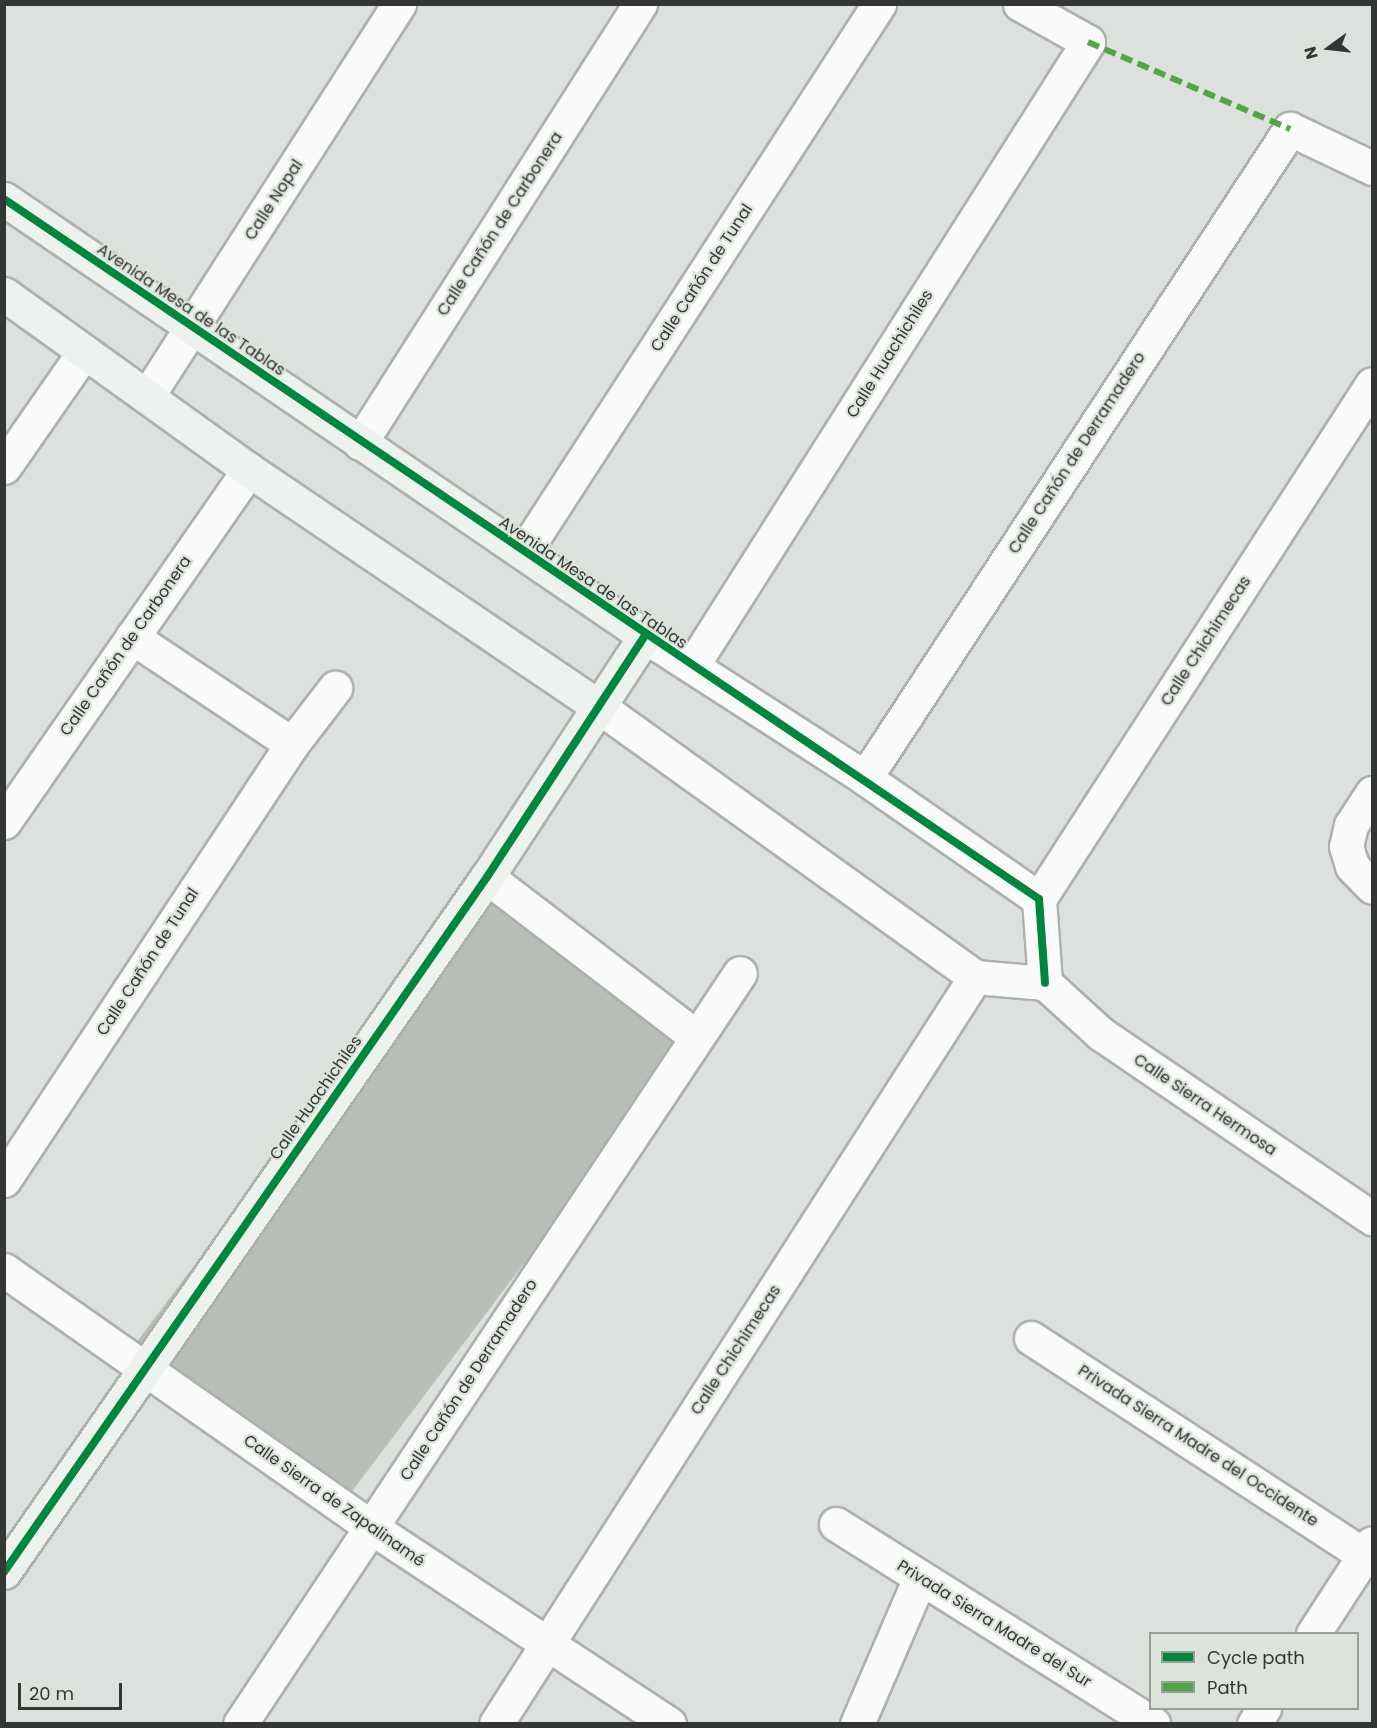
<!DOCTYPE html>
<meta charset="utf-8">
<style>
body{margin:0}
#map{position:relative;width:1377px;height:1728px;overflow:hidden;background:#dde1dd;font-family:Poppins,sans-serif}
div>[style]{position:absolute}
.building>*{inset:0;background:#b8bfb8;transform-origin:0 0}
.roads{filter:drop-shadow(2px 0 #adb0ad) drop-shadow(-2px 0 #adb0ad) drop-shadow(0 2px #adb0ad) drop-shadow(0 -2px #adb0ad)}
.street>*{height:33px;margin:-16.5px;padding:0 16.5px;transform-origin:16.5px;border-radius:16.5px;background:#fafafa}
.secondary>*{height:33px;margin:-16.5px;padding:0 16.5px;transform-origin:16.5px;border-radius:16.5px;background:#eef2ee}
.quiet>*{height:6px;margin-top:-3px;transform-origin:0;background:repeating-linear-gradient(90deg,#52a544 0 12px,transparent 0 18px)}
.cycleway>*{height:8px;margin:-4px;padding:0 4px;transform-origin:4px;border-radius:4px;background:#00873e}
span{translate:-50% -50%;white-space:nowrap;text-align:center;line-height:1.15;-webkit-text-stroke:4.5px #dbe3db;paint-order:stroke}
.street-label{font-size:16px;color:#333633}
.frame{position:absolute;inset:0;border:6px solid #333633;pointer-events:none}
.legend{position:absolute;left:1149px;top:1632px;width:210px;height:78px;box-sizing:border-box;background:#dbe3db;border:2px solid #989e98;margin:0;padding:8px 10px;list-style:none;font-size:18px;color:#333633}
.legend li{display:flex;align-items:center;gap:12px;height:30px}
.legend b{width:30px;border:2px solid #989e98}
.north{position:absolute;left:1299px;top:18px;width:60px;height:60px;-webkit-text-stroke:4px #dbe3db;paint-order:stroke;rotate:255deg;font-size:16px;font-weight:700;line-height:24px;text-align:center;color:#333633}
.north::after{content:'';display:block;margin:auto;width:21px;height:27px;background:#333633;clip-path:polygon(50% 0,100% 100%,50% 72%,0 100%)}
.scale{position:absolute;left:18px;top:1683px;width:104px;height:27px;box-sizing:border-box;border:3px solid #333633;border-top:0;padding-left:8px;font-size:18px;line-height:21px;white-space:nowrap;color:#333633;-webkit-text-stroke:4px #dbe3db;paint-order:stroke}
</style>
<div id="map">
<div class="building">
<i style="left:487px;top:877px;width:262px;height:600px;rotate:37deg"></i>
</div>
<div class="roads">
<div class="street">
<i style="left:148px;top:395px;width:465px;rotate:-57.3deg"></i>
<i style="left:360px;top:443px;width:521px;rotate:-57.47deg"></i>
<i style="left:4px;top:467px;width:140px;rotate:-55.2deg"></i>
<i style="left:524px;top:552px;width:653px;rotate:-57.06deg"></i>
<i style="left:645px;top:636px;width:262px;rotate:32.8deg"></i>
<i style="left:865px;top:778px;width:212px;rotate:34.8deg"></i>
<i style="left:1039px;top:899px;width:84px;rotate:85.9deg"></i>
<i style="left:132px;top:637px;width:192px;rotate:33.8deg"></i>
<i style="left:692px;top:666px;width:739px;rotate:-57.6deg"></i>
<i style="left:1088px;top:42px;width:78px;rotate:-150.8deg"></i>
<i style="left:598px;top:706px;width:464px;rotate:35.7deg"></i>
<i style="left:975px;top:977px;width:70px;rotate:4.9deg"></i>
<i style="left:865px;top:778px;width:776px;rotate:-56.78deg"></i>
<i style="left:1290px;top:129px;width:91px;rotate:25.4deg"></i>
<i style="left:1372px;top:793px;width:38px;rotate:123deg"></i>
<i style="left:1351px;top:825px;width:22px;rotate:103deg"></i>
<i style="left:1346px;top:846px;width:21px;rotate:73deg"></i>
<i style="left:1352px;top:866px;width:29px;rotate:46deg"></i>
<i style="left:4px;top:822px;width:429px;rotate:-55.2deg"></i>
<i style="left:487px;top:877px;width:262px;rotate:37.4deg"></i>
<i style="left:1039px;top:899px;width:613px;rotate:-57.11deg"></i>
<i style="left:1045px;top:983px;width:76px;rotate:42.3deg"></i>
<i style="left:1101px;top:1034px;width:328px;rotate:34.2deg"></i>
<i style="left:4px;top:1180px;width:523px;rotate:-56.55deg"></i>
<i style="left:292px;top:744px;width:71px;rotate:-52.5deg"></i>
<i style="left:4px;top:1270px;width:449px;rotate:35deg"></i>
<i style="left:372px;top:1528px;width:356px;rotate:33.4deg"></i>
<i style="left:1031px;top:1338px;width:407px;rotate:33.1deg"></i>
<i style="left:836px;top:1524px;width:375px;rotate:32.2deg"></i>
<i style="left:1313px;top:1634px;width:108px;rotate:-57deg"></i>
<i style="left:240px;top:1724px;width:902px;rotate:-56.35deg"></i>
<i style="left:496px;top:1724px;width:887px;rotate:-57.33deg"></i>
<i style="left:857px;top:1724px;width:159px;rotate:-66.7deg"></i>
<i style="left:1254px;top:1724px;width:19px;rotate:-58deg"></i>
</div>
<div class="secondary">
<i style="left:4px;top:199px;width:776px;rotate:34.28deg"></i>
<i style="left:645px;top:636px;width:288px;rotate:123.2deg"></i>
<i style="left:487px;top:877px;width:846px;rotate:124.8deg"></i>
<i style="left:4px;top:294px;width:302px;rotate:35.7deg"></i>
<i style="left:249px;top:470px;width:421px;rotate:34.1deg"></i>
</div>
</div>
<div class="quiet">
<i style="left:1088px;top:42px;width:220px;rotate:23.3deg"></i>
</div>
<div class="cycleway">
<i style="left:4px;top:199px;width:1249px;rotate:34.07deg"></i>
<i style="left:1039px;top:899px;width:84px;rotate:85.9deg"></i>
<i style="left:4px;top:1572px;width:846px;rotate:-55.2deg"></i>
<i style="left:487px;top:877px;width:288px;rotate:-56.8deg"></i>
</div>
<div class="street-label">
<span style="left:274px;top:200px;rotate:-57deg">Calle Nopal</span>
<span style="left:500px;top:224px;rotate:-57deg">Calle Cañón de Carbonera</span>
<span style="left:702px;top:278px;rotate:-57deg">Calle Cañón de Tunal</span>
<span style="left:191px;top:310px;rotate:34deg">Avenida Mesa de las Tablas</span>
<span style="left:890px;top:354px;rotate:-58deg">Calle Huachichiles</span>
<span style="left:1077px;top:453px;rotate:-57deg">Calle Cañón de Derramadero</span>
<span style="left:593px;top:583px;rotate:34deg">Avenida Mesa de las Tablas</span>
<span style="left:1206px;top:641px;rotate:-57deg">Calle Chichimecas</span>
<span style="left:126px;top:646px;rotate:-55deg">Calle Cañón de Carbonera</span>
<span style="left:148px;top:962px;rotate:-57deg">Calle Cañón de Tunal</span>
<span style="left:316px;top:1098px;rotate:-55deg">Calle Huachichiles</span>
<span style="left:1205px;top:1105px;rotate:34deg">Calle Sierra Hermosa</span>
<span style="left:736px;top:1350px;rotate:-57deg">Calle Chichimecas</span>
<span style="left:469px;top:1380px;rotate:-57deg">Calle Cañón de Derramadero</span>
<span style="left:1198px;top:1446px;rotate:33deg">Privada Sierra Madre del Occidente</span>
<span style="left:334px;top:1501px;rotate:35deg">Calle Sierra de Zapalinamé</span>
<span style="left:994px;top:1624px;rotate:32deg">Privada Sierra Madre del Sur</span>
</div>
<div class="frame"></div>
<ul class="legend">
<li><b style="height:8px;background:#00873e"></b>Cycle path</li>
<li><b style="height:8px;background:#52a544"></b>Path</li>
</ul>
<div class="north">N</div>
<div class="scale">20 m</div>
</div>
